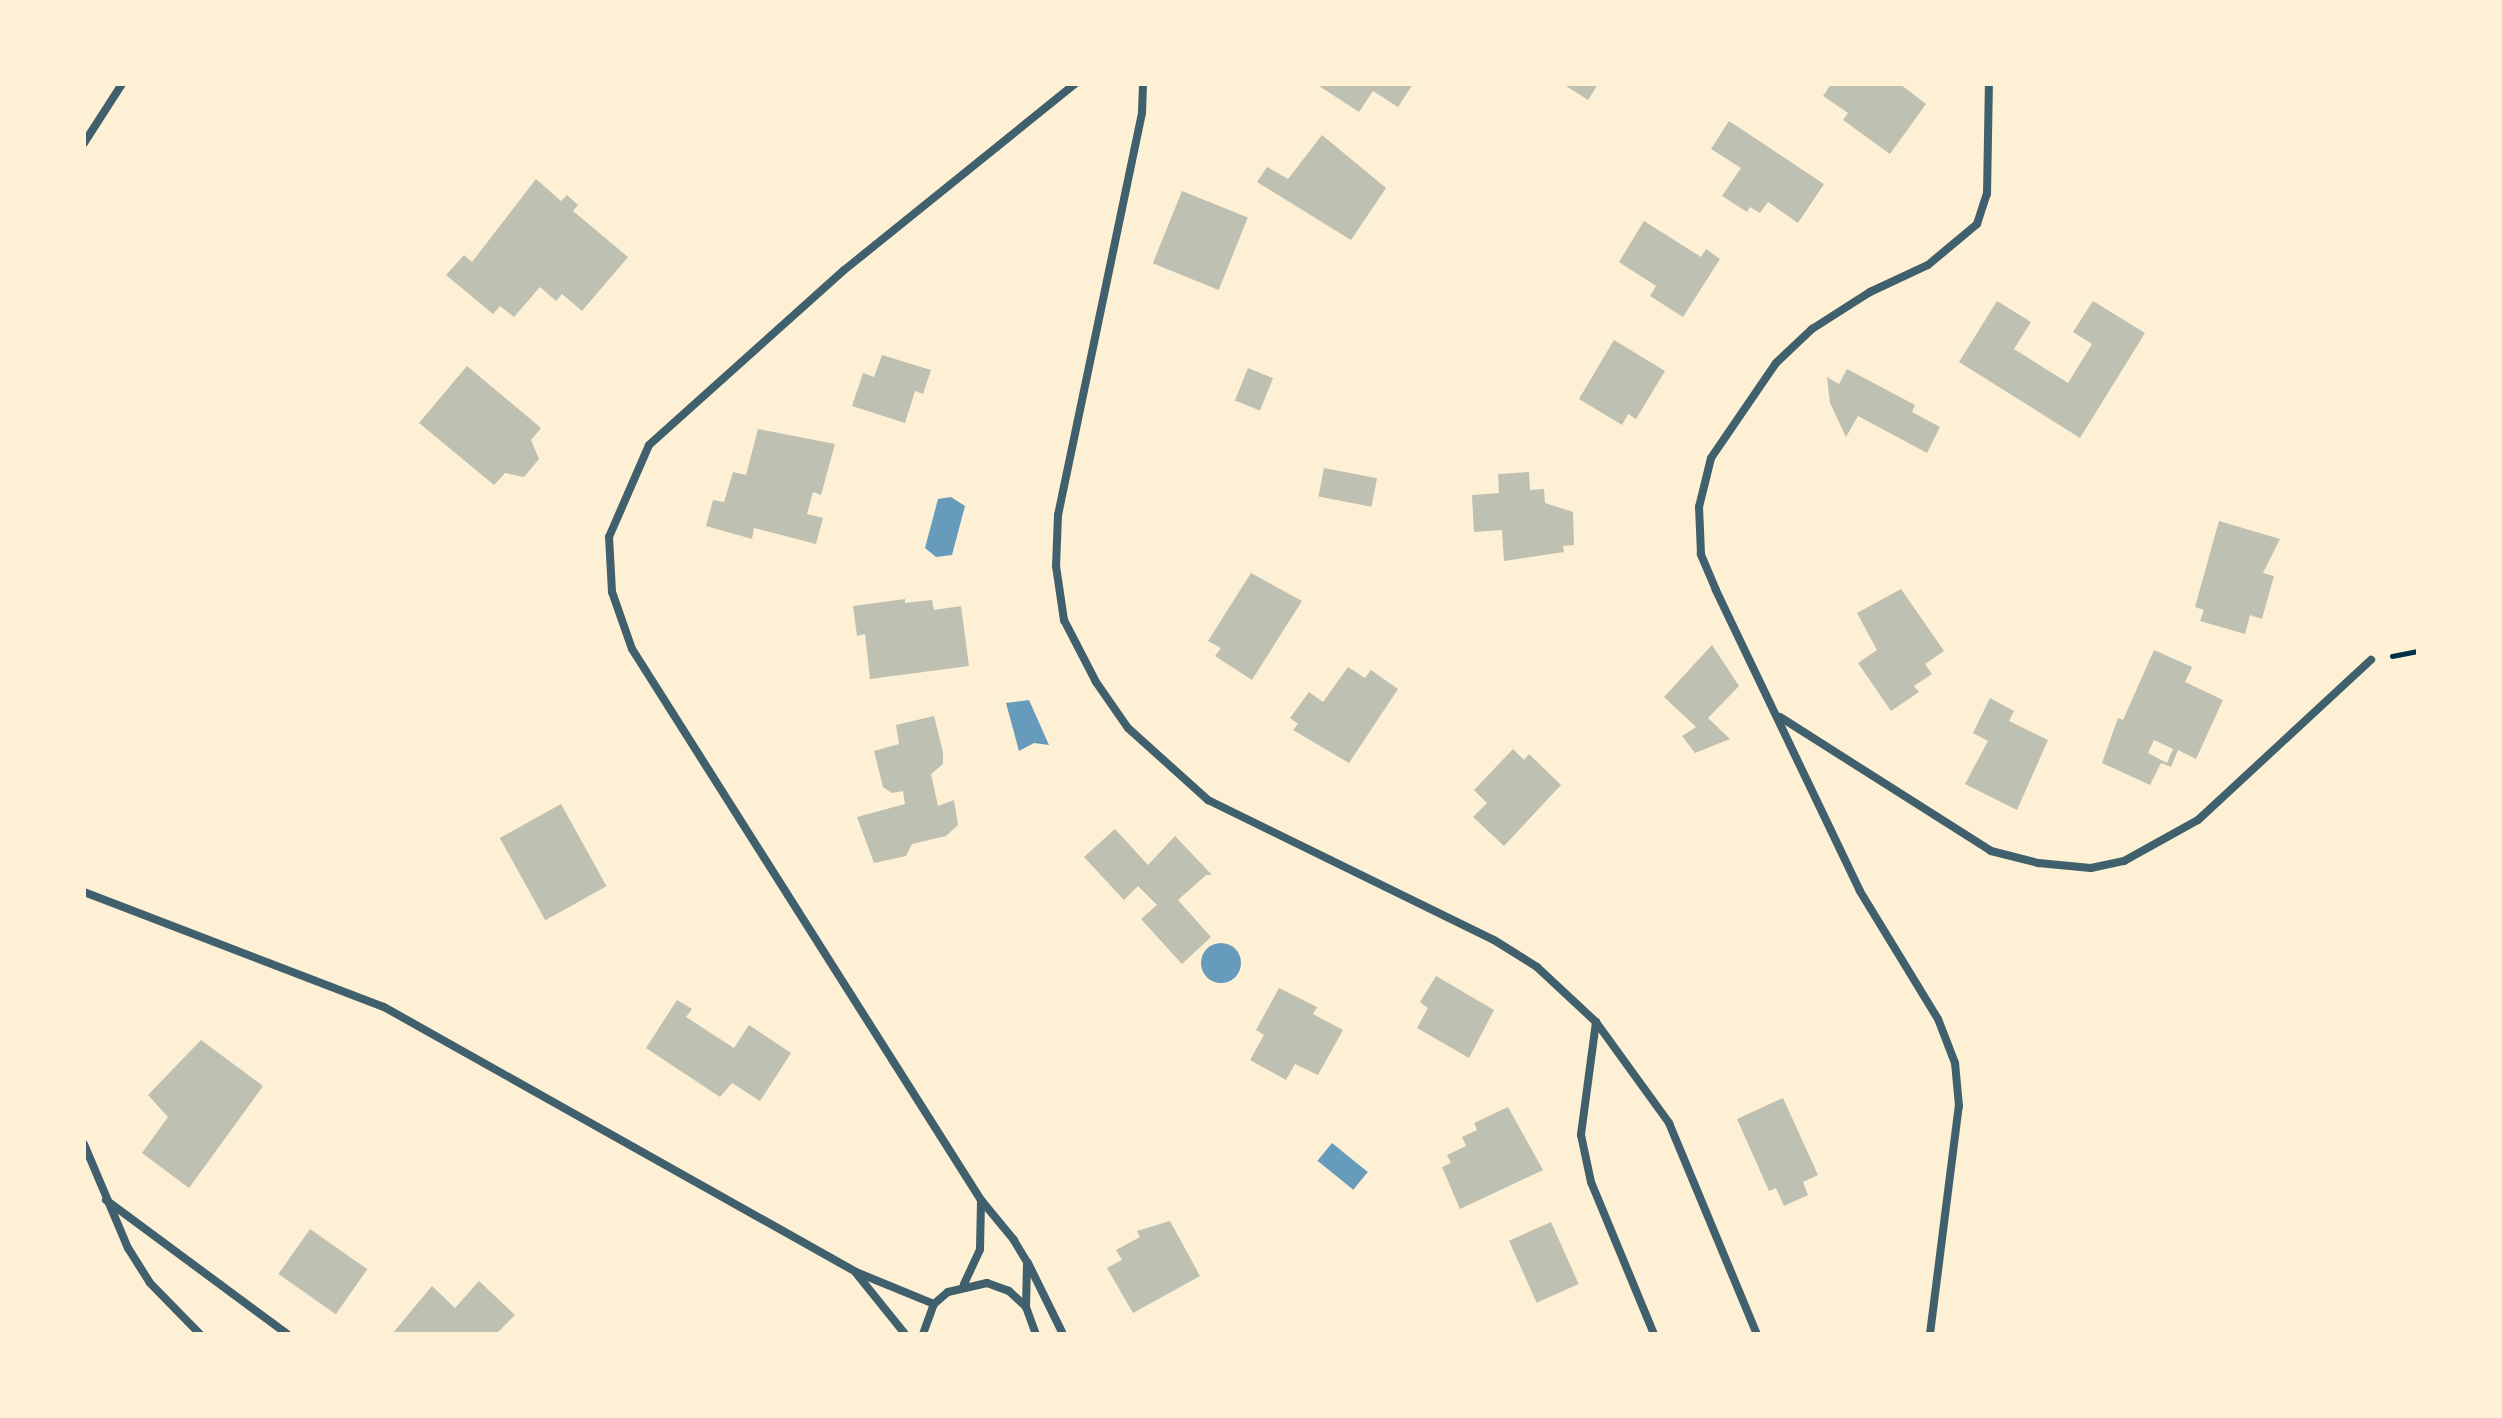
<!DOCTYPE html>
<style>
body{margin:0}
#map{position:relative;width:2502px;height:1418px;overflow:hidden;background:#fdf0d5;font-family:Karla,sans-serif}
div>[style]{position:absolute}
.water>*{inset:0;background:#669bbc;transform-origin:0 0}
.round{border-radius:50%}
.building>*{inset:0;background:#bec0b2;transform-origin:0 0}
.path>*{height:5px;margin:-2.5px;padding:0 2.5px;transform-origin:2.5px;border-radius:2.5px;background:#003049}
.minor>*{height:8px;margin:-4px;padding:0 4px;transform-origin:4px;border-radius:4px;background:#3f606c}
span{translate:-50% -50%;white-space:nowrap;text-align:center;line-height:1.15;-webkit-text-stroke:7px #fdf0d5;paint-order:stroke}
.frame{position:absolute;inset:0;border:86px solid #fdf0d5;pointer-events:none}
</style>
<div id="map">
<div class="water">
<i style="clip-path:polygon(951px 497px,965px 506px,952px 555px,936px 557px,925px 548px,938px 499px)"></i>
<i style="clip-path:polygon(1029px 700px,1049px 745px,1034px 743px,1019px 751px,1006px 703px)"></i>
<i class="round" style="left:1201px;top:943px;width:40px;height:40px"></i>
<i style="left:1332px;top:1143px;width:46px;height:23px;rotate:39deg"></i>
</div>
<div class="building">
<i style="clip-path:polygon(1316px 84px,1413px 84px,1398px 107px,1373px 91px,1359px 112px)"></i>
<i style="clip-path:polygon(1563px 84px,1598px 84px,1588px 100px)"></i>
<i style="clip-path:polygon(1831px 84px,1900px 84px,1926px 104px,1890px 154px,1843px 120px,1848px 113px,1823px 96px)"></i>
<i style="clip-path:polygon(1729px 121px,1824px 184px,1798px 223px,1768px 202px,1760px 213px,1750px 207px,1747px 212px,1722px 196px,1741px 168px,1711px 149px)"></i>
<i style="clip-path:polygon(1322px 135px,1386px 188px,1351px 240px,1257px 182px,1267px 167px,1288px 179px)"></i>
<i style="clip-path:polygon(536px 179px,561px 201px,567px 195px,578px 205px,573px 211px,628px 257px,582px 311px,562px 294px,556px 301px,540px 287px,514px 317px,500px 306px,493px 314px,446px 275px,464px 255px,472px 262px)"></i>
<i style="left:1182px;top:191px;width:71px;height:78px;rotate:22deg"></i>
<i style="clip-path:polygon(1644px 221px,1701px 257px,1706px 249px,1720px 259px,1683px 317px,1650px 296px,1656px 286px,1619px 262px)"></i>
<i style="clip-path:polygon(1997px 301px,2031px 322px,2014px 349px,2068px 383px,2092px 344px,2073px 332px,2093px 301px,2145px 333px,2080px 438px,1959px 362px)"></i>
<i style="clip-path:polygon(1614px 340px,1665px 371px,1636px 419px,1628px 414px,1622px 425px,1579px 399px)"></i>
<i style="clip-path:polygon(882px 355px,931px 370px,923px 394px,915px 391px,905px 423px,852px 406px,863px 373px,874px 377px)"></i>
<i style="clip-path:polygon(467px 366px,541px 428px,531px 440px,539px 459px,524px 477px,505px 473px,494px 485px,419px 423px)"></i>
<i style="left:1248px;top:368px;width:27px;height:35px;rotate:22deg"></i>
<i style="clip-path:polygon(1847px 369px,1915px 405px,1912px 412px,1940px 427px,1927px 453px,1858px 416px,1846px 437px,1830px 403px,1827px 377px,1839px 384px)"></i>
<i style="clip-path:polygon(758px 429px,835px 444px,821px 495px,813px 492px,807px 514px,823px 518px,816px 544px,754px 528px,752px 539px,706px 526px,713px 500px,724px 502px,733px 472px,746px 475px)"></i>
<i style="left:1324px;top:468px;width:54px;height:29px;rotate:11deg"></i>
<i style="clip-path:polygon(1529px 472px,1530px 490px,1544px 489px,1545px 503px,1573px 512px,1574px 545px,1563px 546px,1564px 552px,1504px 561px,1502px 530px,1474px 532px,1472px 495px,1499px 493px,1498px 474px)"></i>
<i style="clip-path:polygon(2219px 521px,2280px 539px,2263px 573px,2274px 576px,2262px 619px,2250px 615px,2245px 634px,2200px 621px,2204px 610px,2195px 607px)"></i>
<i style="clip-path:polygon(1251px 573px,1302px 601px,1252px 680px,1215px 656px,1221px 648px,1208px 641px)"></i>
<i style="clip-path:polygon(1901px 589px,1944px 651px,1925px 664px,1932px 674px,1914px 686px,1919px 692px,1891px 711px,1858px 663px,1877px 650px,1857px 613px)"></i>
<i style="clip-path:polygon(905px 599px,905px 603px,932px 600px,934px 610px,961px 606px,969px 666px,870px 679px,865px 634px,857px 636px,853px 606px)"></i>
<i style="clip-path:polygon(1712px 645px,1739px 686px,1708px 718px,1730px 739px,1695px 753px,1682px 736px,1696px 727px,1664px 697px)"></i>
<i style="clip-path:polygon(evenodd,2154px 650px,2192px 667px,2185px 682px,2223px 700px,2196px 759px,2178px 750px,2171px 767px,2161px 763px,2150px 785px,2102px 763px,2118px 718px,2123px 720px,2154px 650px,2154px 740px,2173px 749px,2167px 763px,2148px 753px,2154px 740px)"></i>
<i style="clip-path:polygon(1348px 667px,1365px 678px,1371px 670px,1398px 689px,1349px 763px,1293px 730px,1298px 724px,1290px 718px,1309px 692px,1323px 702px)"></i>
<i style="clip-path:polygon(1990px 698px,2014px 711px,2009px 721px,2048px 740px,2017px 810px,1965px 784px,1988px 741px,1973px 733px)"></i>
<i style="clip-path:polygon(934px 716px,943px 752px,943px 764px,931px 774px,938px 806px,954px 800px,958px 825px,946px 836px,912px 844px,906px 856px,874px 863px,857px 817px,905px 804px,903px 791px,892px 793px,883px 787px,874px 751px,899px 744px,896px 725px)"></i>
<i style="clip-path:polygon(1513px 749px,1524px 760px,1529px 754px,1561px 785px,1504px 846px,1473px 817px,1487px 803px,1474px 790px)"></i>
<i style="left:561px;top:804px;width:94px;height:70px;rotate:61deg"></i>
<i style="clip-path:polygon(1115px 829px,1148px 865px,1175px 836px,1212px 875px,1206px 875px,1178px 900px,1211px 937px,1182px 964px,1141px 919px,1157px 905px,1138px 886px,1124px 900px,1084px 857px)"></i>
<i style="clip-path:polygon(1436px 976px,1494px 1010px,1469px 1058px,1417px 1028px,1428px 1008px,1420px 1002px)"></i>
<i style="clip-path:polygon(1279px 988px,1317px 1007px,1313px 1014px,1343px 1030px,1318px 1075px,1295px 1064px,1286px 1080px,1250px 1060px,1264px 1035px,1256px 1030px)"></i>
<i style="clip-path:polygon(677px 1000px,692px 1009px,686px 1017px,734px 1048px,749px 1025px,791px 1053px,760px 1101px,732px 1083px,720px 1097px,646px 1048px)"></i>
<i style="clip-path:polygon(201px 1040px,263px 1086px,189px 1188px,142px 1153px,168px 1117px,148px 1095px)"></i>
<i style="clip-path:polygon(1783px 1098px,1818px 1175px,1803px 1182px,1808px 1195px,1784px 1206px,1776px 1188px,1769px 1191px,1737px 1119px)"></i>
<i style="clip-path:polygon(1508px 1107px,1543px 1170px,1460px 1209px,1442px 1167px,1451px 1163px,1447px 1155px,1466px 1146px,1462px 1137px,1477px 1130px,1474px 1123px)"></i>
<i style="clip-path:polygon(1170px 1221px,1200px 1276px,1133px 1313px,1107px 1268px,1122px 1260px,1116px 1250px,1140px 1237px,1137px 1231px)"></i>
<i style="left:1551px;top:1222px;width:68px;height:46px;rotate:66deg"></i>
<i style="left:310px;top:1229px;width:70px;height:55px;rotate:35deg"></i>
<i style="clip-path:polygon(479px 1281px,515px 1315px,496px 1334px,392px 1334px,432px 1286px,455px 1308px)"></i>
</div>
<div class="path">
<i style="left:2392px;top:656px;width:26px;rotate:-11deg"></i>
</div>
<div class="minor">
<i style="left:1143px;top:84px;width:29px;rotate:92deg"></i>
<i style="left:1142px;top:113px;width:411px;rotate:101.8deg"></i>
<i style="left:1058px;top:515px;width:51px;rotate:92.2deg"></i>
<i style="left:1056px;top:566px;width:55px;rotate:81.6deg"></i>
<i style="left:1064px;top:620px;width:70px;rotate:62.7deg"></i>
<i style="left:1096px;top:682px;width:56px;rotate:55.2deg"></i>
<i style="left:1128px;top:728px;width:108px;rotate:42deg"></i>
<i style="left:1208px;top:800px;width:318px;rotate:26.1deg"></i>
<i style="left:1494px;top:940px;width:51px;rotate:32.1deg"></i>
<i style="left:1537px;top:967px;width:81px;rotate:43deg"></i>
<i style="left:1596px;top:1022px;width:125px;rotate:54.1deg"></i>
<i style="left:1669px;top:1123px;width:229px;rotate:67.4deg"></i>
<i style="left:84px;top:143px;width:70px;rotate:-57.2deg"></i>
<i style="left:1780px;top:717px;width:250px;rotate:32.4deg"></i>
<i style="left:1991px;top:851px;width:49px;rotate:14.3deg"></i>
<i style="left:2038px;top:863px;width:53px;rotate:5.4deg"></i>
<i style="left:2091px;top:868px;width:34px;rotate:-12deg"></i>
<i style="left:2124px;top:861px;width:85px;rotate:-29deg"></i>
<i style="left:2198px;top:820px;width:236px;rotate:-42.8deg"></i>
<i style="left:84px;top:892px;width:321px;rotate:21deg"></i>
<i style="left:384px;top:1007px;width:541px;rotate:29.31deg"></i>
<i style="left:856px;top:1272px;width:84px;rotate:22.3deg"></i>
<i style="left:1596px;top:1022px;width:114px;rotate:97.6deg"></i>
<i style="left:1581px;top:1135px;width:48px;rotate:78deg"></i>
<i style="left:1591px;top:1182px;width:165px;rotate:67.5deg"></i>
<i style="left:84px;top:1144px;width:113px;rotate:67.1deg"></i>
<i style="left:128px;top:1248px;width:41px;rotate:57.8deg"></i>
<i style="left:150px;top:1283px;width:71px;rotate:45.6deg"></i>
<i style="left:106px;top:1200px;width:225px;rotate:36.5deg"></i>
<i style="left:1028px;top:1263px;width:79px;rotate:63.8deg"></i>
<i style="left:856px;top:1273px;width:78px;rotate:51.2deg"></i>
<i style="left:964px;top:1284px;width:38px;rotate:-65deg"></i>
<i style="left:980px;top:1249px;width:48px;rotate:-88.8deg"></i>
<i style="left:1026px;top:1307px;width:45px;rotate:-88.7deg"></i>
<i style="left:1027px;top:1262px;width:26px;rotate:-121deg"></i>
<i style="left:1014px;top:1240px;width:52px;rotate:-129.5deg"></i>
<i style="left:981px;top:1200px;width:652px;rotate:-122.35deg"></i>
<i style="left:632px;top:649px;width:60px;rotate:-109.3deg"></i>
<i style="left:612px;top:592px;width:55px;rotate:-93.1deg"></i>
<i style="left:609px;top:537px;width:100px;rotate:-66.5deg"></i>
<i style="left:649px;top:445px;width:261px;rotate:-41.9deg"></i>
<i style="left:843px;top:271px;width:298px;rotate:-38.9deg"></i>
<i style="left:923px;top:1334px;width:32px;rotate:-70deg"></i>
<i style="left:934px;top:1304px;width:18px;rotate:-41deg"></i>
<i style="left:948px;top:1292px;width:40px;rotate:-13deg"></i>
<i style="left:987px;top:1283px;width:23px;rotate:20deg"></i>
<i style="left:1009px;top:1291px;width:23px;rotate:43deg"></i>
<i style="left:1026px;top:1307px;width:29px;rotate:70deg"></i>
<i style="left:1930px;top:1334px;width:230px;rotate:-82.8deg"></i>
<i style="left:1959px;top:1106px;width:43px;rotate:-95.3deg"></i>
<i style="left:1955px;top:1063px;width:47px;rotate:-111.1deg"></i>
<i style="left:1938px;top:1019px;width:150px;rotate:-121.4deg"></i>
<i style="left:1860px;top:891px;width:334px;rotate:-115.6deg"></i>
<i style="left:1716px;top:590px;width:39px;rotate:-113deg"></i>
<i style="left:1701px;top:554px;width:47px;rotate:-92.4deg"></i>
<i style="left:1699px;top:507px;width:50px;rotate:-76.2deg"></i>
<i style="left:1711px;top:458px;width:115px;rotate:-55.6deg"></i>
<i style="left:1776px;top:363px;width:50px;rotate:-43.4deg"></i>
<i style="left:1812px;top:329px;width:69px;rotate:-32.5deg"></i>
<i style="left:1870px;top:292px;width:64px;rotate:-25deg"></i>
<i style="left:1928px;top:265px;width:64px;rotate:-39.9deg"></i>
<i style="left:1977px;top:224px;width:32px;rotate:-72deg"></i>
<i style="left:1987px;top:194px;width:110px;rotate:-89deg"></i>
</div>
<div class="frame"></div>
</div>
